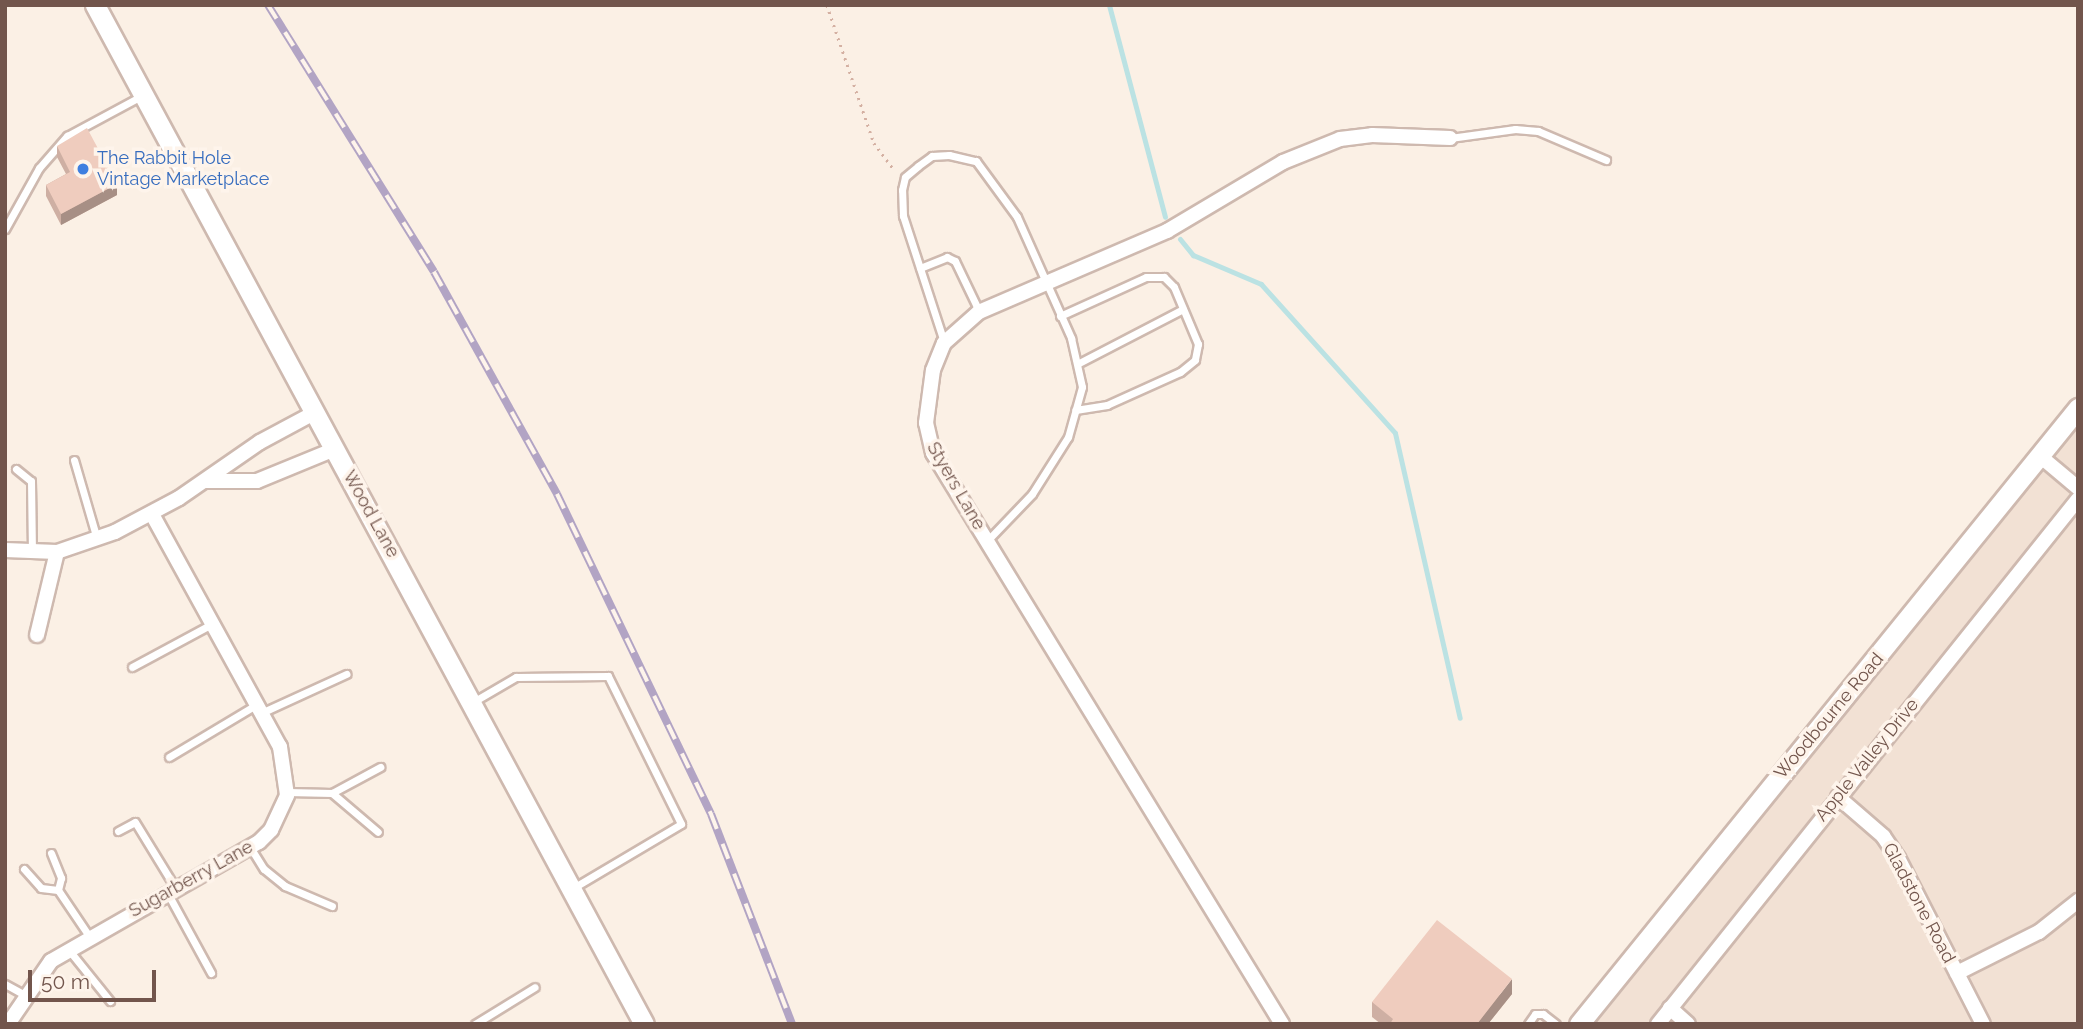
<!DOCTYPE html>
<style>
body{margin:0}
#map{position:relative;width:2083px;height:1029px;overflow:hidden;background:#fbf0e5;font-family:Raleway,sans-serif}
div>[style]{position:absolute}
.residential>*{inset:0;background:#f2e1d4}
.stream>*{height:5px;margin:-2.5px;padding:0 2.5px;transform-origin:2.5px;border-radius:2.5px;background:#bbe2e3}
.path>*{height:2.5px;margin-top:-1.25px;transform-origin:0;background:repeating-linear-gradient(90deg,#d4b0a2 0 2px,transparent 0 7px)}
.roads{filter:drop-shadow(2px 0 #ceb9af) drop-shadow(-2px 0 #ceb9af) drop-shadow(0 2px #ceb9af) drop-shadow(0 -2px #ceb9af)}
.lane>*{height:7px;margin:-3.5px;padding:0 3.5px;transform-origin:3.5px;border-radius:3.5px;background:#fff}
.street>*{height:14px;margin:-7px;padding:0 7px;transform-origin:7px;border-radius:7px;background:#fff}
.secondary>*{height:19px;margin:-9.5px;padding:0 9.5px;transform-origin:9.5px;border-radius:9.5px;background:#fff}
.rail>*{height:8px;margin-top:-4px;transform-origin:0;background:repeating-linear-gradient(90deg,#fef4eb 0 16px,#b2a4c4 0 32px);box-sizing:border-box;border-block:2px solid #b2a4c4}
.wall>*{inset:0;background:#ceafa3}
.shaded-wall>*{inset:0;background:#a78f85}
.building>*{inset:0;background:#efccbe}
.dots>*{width:19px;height:19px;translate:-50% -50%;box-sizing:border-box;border:4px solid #fef4eb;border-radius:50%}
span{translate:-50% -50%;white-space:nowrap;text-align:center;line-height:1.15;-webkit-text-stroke:7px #fef4eb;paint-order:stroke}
.shop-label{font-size:18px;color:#366cbe}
.left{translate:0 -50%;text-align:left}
.street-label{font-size:18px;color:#72554c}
.frame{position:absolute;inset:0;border:7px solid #72554c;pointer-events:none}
.scale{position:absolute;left:28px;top:970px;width:128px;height:32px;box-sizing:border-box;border:4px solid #72554c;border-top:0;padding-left:9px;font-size:21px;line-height:24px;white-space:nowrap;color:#72554c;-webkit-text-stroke:5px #fef4eb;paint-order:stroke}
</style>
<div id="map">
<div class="residential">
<i style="clip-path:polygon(2078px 408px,2078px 1024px,1579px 1024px)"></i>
</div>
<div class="stream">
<i style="left:1109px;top:5px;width:219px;rotate:75.2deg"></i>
<i style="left:1180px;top:239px;width:21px;rotate:51deg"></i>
<i style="left:1193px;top:255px;width:74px;rotate:23.1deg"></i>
<i style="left:1261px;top:284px;width:200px;rotate:48deg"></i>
<i style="left:1395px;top:433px;width:292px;rotate:77.2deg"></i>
</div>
<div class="path">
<i style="left:827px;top:5px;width:146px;rotate:71.2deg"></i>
<i style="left:874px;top:143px;width:34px;rotate:53deg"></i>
</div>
<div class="roads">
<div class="lane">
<i style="left:1450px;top:138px;width:66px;rotate:-7.9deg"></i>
<i style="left:1515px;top:129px;width:23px;rotate:5deg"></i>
<i style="left:1538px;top:131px;width:74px;rotate:23.1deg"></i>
<i style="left:5px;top:229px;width:70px;rotate:-60.9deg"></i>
<i style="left:39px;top:168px;width:43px;rotate:-48.8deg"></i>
<i style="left:67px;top:136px;width:86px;rotate:-28.3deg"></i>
<i style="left:920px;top:268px;width:29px;rotate:-22deg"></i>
<i style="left:947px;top:257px;width:9px;rotate:27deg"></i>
<i style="left:955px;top:261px;width:55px;rotate:64.4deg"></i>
<i style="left:1060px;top:316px;width:94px;rotate:-24.4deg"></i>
<i style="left:1146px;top:277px;width:18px"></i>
<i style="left:1164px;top:277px;width:14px;rotate:45deg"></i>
<i style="left:1174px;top:287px;width:62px;rotate:67.2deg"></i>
<i style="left:1198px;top:344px;width:16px;rotate:101deg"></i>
<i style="left:1195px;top:360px;width:19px;rotate:141deg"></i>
<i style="left:1180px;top:372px;width:80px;rotate:155.7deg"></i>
<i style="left:1107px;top:405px;width:32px;rotate:171deg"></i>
<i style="left:944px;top:342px;width:133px;rotate:-108deg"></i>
<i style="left:903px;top:216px;width:26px;rotate:-92deg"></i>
<i style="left:902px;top:190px;width:13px;rotate:-77deg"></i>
<i style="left:905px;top:177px;width:17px;rotate:-40deg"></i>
<i style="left:918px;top:166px;width:17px;rotate:-36deg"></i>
<i style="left:932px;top:156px;width:17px;rotate:-3deg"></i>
<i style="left:949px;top:155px;width:28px;rotate:13deg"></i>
<i style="left:976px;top:161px;width:69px;rotate:53.8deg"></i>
<i style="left:1017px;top:217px;width:133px;rotate:65.9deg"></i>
<i style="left:1071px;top:338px;width:50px;rotate:77.3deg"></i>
<i style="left:1082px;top:387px;width:52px;rotate:105.6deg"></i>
<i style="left:1068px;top:437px;width:67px;rotate:122.3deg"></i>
<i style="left:1032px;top:494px;width:65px;rotate:133.8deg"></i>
<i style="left:1079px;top:363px;width:117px;rotate:-27.4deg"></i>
<i style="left:74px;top:460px;width:82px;rotate:73.8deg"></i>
<i style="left:16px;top:469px;width:19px;rotate:39deg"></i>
<i style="left:31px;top:481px;width:72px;rotate:89.2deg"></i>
<i style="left:132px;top:667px;width:91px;rotate:-28.3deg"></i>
<i style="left:473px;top:702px;width:50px;rotate:-30.2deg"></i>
<i style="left:516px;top:677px;width:92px;rotate:-0.6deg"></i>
<i style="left:608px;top:676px;width:165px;rotate:63.7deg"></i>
<i style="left:681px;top:824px;width:126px;rotate:149.3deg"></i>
<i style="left:261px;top:713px;width:94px;rotate:-24.6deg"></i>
<i style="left:169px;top:757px;width:101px;rotate:-30.9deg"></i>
<i style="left:287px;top:792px;width:45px;rotate:1.3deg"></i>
<i style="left:332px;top:793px;width:60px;rotate:40.3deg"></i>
<i style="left:332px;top:793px;width:55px;rotate:-28.4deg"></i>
<i style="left:118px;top:831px;width:19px;rotate:-28deg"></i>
<i style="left:135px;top:822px;width:79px;rotate:58.5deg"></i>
<i style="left:250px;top:847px;width:26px;rotate:58deg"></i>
<i style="left:264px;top:869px;width:27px;rotate:39deg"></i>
<i style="left:285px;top:886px;width:51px;rotate:23.1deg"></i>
<i style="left:51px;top:853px;width:27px;rotate:68deg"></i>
<i style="left:61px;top:878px;width:12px;rotate:104deg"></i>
<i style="left:58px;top:890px;width:55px;rotate:56deg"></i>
<i style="left:24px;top:869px;width:25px;rotate:48deg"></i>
<i style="left:41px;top:888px;width:17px;rotate:7deg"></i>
<i style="left:168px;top:894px;width:90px;rotate:61.4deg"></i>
<i style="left:68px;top:949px;width:67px;rotate:51.1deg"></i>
<i style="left:5px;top:984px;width:23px;rotate:29deg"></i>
<i style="left:475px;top:1024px;width:70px;rotate:-31.7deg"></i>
<i style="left:1528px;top:1024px;width:12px;rotate:-55deg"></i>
<i style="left:1535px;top:1014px;width:8px"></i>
<i style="left:1543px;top:1014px;width:16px;rotate:38deg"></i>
</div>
<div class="street">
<i style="left:2040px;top:456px;width:50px;rotate:40.1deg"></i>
<i style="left:206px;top:481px;width:51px"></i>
<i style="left:257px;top:481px;width:84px;rotate:-22.3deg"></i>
<i style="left:5px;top:550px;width:52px;rotate:2.2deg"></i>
<i style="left:57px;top:552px;width:61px;rotate:-19deg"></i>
<i style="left:115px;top:532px;width:72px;rotate:-28deg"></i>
<i style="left:179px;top:498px;width:98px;rotate:-34.7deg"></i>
<i style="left:260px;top:442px;width:61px;rotate:-28.2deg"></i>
<i style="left:37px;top:635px;width:85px;rotate:-76.5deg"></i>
<i style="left:1838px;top:797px;width:60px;rotate:40.9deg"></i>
<i style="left:1883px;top:836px;width:27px;rotate:56deg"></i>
<i style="left:1898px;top:858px;width:186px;rotate:62.9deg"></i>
<i style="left:1957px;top:973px;width:92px;rotate:-26.6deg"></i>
<i style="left:2039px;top:932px;width:50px;rotate:-38.5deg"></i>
<i style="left:1670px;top:1008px;width:24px;rotate:42deg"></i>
<i style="left:8px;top:1024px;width:76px;rotate:-55.7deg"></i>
<i style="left:51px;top:961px;width:240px;rotate:-29.8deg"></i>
<i style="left:259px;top:842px;width:17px;rotate:-45deg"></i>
<i style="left:271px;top:830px;width:38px;rotate:-65deg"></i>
<i style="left:287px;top:795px;width:49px;rotate:-98.3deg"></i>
<i style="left:280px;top:747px;width:266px;rotate:-118.8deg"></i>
<i style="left:1282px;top:1024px;width:669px;rotate:-121.43deg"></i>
<i style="left:933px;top:453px;width:31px;rotate:-103deg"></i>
<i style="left:926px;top:423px;width:53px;rotate:-82.5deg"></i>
<i style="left:933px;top:370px;width:29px;rotate:-68deg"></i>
<i style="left:944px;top:343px;width:47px;rotate:-41.5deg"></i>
<i style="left:979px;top:312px;width:205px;rotate:-23.3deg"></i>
<i style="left:1167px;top:231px;width:135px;rotate:-30.7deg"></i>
<i style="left:1283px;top:162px;width:61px;rotate:-22deg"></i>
<i style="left:1340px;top:139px;width:32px;rotate:-7deg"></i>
<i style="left:1372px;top:135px;width:78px;rotate:2.2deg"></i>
<i style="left:1658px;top:1024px;width:672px;rotate:-51.34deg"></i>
</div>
<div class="secondary">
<i style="left:95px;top:5px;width:1157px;rotate:61.69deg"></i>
<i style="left:1579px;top:1024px;width:793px;rotate:-50.99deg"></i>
</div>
</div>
<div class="rail">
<i style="left:268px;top:5px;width:314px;rotate:58.1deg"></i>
<i style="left:434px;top:272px;width:254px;rotate:61deg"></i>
<i style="left:557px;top:494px;width:355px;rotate:64.3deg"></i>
<i style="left:711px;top:814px;width:225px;rotate:68.9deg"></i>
</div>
<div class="wall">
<i style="clip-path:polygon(57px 146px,117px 195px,61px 225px,46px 196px,46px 185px,66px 174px,57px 157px)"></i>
<i style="clip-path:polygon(1512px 994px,1488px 1024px,1381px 1024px,1372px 1017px,1372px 1002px)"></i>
</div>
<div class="shaded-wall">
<i style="clip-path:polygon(117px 184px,117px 195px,61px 225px,61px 214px)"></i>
<i style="clip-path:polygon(1512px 979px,1512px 994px,1488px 1024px,1477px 1024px)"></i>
</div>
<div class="building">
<i style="clip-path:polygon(87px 128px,117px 184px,61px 214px,46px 185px,70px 172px,57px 146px)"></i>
<i style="clip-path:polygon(1437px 920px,1512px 979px,1477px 1024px,1390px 1024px,1393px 1019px,1372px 1002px)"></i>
</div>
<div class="dots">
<i style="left:83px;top:169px;background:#3f7fe0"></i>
</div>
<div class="shop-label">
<span class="left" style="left:97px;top:169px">The Rabbit Hole<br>Vintage Marketplace</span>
</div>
<div class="street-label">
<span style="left:956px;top:486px;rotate:60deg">Styers Lane</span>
<span style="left:371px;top:514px;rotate:61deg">Wood Lane</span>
<span style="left:1829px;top:716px;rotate:-50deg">Woodbourne Road</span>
<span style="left:1867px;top:760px;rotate:-51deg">Apple Valley Drive</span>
<span style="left:191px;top:879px;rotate:-29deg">Sugarberry Lane</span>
<span style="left:1919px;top:903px;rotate:62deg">Gladstone Road</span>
</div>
<div class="frame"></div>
<div class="scale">50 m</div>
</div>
